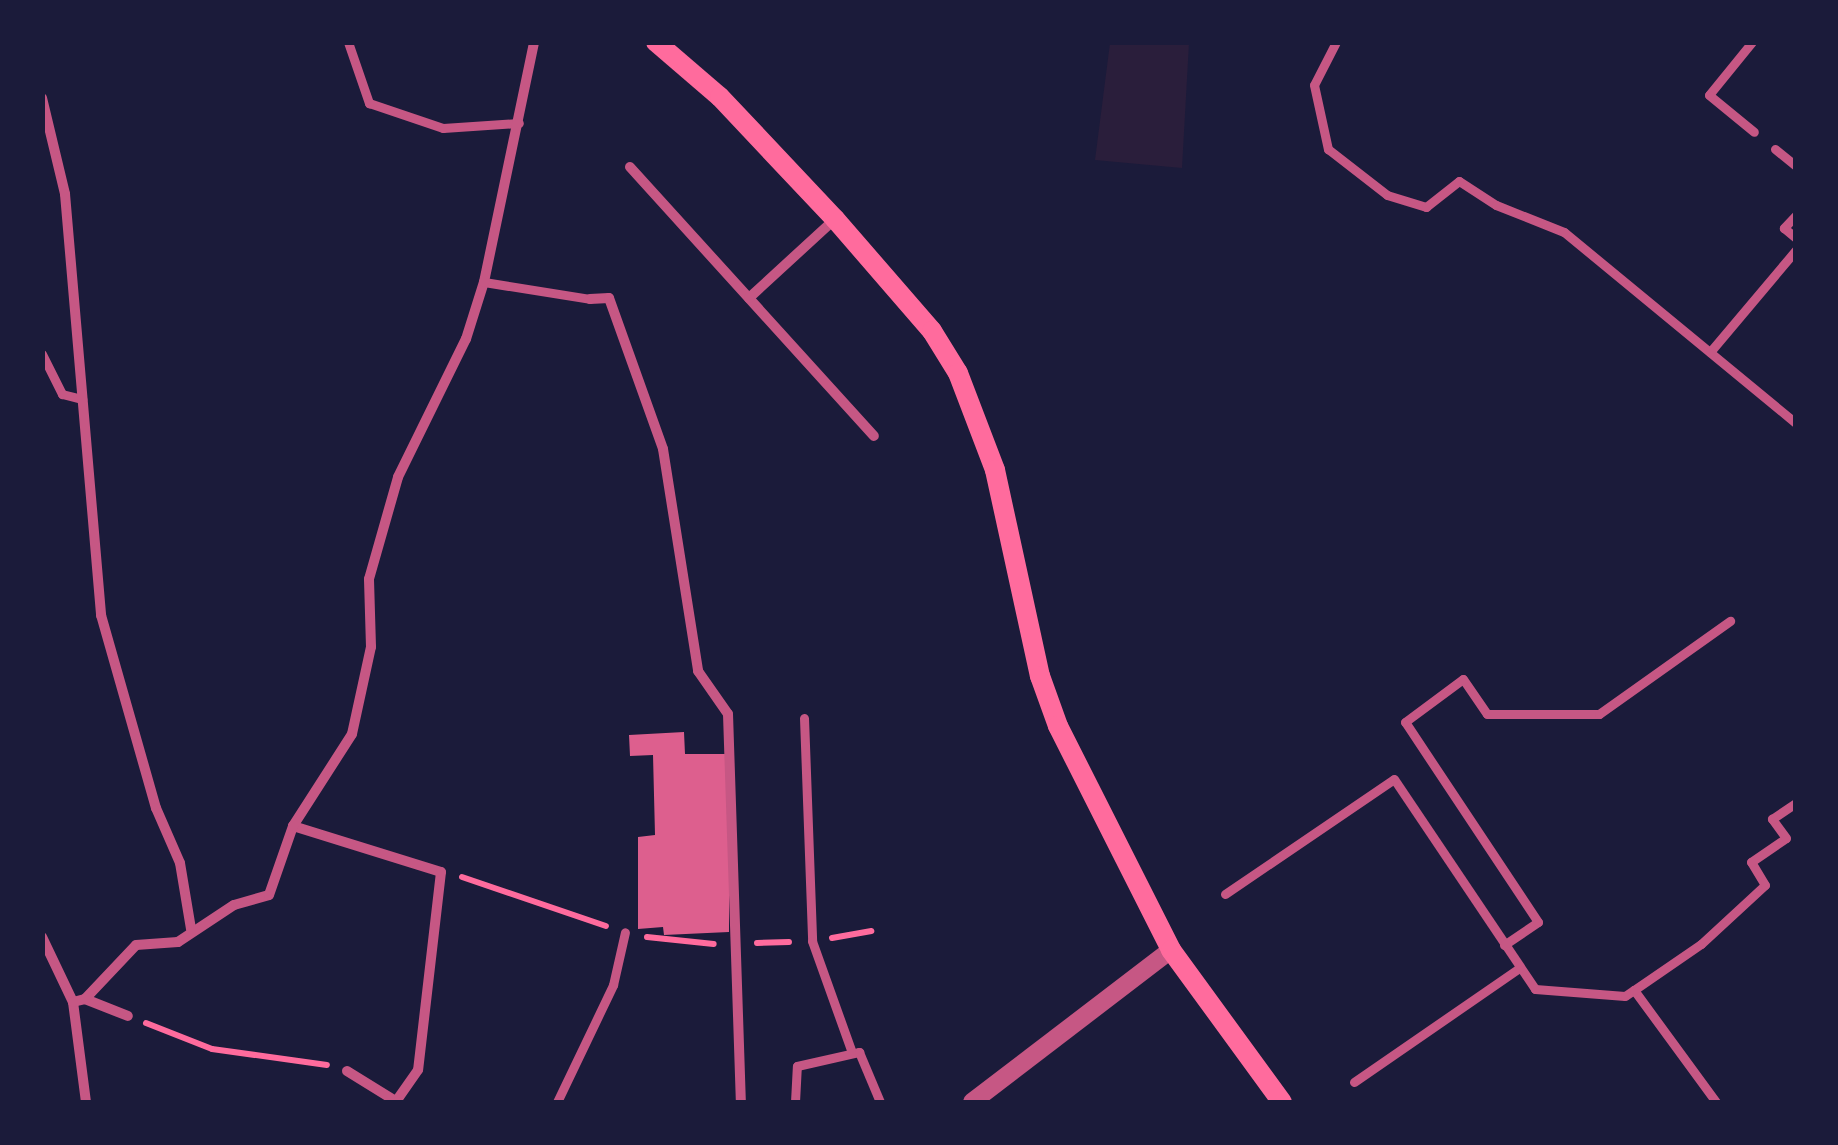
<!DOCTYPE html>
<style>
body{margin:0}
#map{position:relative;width:1838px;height:1145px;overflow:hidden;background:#1b1b3a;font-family:Georgia,serif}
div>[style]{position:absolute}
.green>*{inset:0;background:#2a1e3b}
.building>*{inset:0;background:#dd5f8e}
.path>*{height:6px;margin:-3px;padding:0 3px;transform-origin:3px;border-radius:3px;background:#ff6b9d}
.pedestrian>*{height:9px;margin:-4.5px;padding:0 4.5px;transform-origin:4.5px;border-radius:4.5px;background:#c65784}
.minor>*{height:10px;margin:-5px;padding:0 5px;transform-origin:5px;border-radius:5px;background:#c65784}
.tertiary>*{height:18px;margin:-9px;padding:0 9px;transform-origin:9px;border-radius:9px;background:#c65784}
.secondary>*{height:20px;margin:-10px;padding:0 10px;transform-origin:10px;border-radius:10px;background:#ff6b9d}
span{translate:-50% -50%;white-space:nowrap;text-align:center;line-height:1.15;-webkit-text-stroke:8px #1b1b3a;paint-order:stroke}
.frame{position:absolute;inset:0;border:45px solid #1b1b3a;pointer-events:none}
</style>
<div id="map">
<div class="green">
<i style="clip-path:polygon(1110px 43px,1189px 43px,1182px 168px,1095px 160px)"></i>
</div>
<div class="building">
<i style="clip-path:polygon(684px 732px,685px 754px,729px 754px,729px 932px,664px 935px,663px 927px,638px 929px,638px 837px,655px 835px,653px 755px,630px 756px,629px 735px)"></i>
</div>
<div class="path">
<i style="left:462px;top:877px;width:152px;rotate:18.8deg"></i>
<i style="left:647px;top:937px;width:67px;rotate:6deg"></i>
<i style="left:832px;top:938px;width:40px;rotate:-10deg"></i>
<i style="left:757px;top:943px;width:32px;rotate:-2deg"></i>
<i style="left:146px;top:1023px;width:71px;rotate:21.5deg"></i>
<i style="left:212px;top:1049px;width:116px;rotate:7.9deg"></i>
</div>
<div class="pedestrian">
<i style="left:348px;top:42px;width:65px;rotate:71deg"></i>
<i style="left:369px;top:103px;width:78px;rotate:18.7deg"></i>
<i style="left:443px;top:128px;width:76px;rotate:-3.8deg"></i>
<i style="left:1336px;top:42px;width:48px;rotate:117.1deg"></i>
<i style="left:1314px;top:85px;width:66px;rotate:77.7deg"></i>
<i style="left:1328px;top:149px;width:75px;rotate:37.9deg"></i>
<i style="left:1387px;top:195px;width:41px;rotate:17.1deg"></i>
<i style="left:1426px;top:207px;width:42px;rotate:-38.2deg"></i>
<i style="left:1459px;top:181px;width:44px;rotate:33deg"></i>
<i style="left:1496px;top:205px;width:73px;rotate:21.7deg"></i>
<i style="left:1564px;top:232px;width:301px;rotate:39.5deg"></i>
<i style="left:1752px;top:42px;width:68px;rotate:129.1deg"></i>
<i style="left:1709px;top:95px;width:58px;rotate:39.4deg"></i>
<i style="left:1775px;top:149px;width:27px;rotate:39deg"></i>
<i style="left:1796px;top:215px;width:18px;rotate:133deg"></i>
<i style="left:1784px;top:228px;width:16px;rotate:40deg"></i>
<i style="left:484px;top:282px;width:107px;rotate:9.1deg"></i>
<i style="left:1710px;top:352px;width:133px;rotate:-49.9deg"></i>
<i style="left:42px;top:354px;width:45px;rotate:63.4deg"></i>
<i style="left:62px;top:394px;width:21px;rotate:14deg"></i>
<i style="left:804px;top:718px;width:223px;rotate:87.9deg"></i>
<i style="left:812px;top:941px;width:119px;rotate:70.3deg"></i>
<i style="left:1225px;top:894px;width:204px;rotate:-34.2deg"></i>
<i style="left:1394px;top:779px;width:253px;rotate:56.1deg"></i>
<i style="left:1535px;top:989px;width:90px;rotate:4.4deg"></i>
<i style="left:1625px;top:996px;width:11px;rotate:-34deg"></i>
<i style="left:1634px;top:990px;width:139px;rotate:53.8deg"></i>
<i style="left:1504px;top:945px;width:41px;rotate:-34.1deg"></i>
<i style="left:1538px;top:922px;width:240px;rotate:-123.6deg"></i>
<i style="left:1405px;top:722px;width:72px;rotate:-36.6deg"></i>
<i style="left:1463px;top:679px;width:42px;rotate:55.6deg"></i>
<i style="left:1487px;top:714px;width:112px"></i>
<i style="left:1599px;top:714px;width:161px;rotate:-35.4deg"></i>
<i style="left:1634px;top:990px;width:81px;rotate:-34.5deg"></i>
<i style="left:1701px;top:944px;width:87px;rotate:-42.7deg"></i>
<i style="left:1765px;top:885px;width:27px;rotate:-121deg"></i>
<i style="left:1751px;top:862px;width:42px;rotate:-34.4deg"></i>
<i style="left:1786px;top:838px;width:24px;rotate:-126deg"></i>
<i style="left:1772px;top:819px;width:29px;rotate:-34deg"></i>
<i style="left:1354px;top:1082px;width:201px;rotate:-34.6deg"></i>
<i style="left:557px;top:1102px;width:130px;rotate:-64.4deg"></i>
<i style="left:613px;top:985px;width:54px;rotate:-77.2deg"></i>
<i style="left:795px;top:1102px;width:36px;rotate:-87deg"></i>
<i style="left:797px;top:1066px;width:64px;rotate:-12.7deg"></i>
<i style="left:859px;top:1052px;width:54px;rotate:67.2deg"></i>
</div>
<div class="minor">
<i style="left:42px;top:98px;width:99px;rotate:76.5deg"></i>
<i style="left:65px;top:194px;width:423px;rotate:85.1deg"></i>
<i style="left:101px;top:615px;width:201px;rotate:74.1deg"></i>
<i style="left:156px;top:808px;width:60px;rotate:66.4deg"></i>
<i style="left:180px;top:863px;width:67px;rotate:80.5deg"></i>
<i style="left:630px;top:167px;width:363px;rotate:47.8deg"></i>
<i style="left:749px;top:298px;width:117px;rotate:-42.6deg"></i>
<i style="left:590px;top:299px;width:19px;rotate:-3deg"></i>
<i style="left:609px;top:298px;width:160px;rotate:70.3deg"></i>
<i style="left:663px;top:449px;width:225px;rotate:81deg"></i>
<i style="left:698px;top:671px;width:52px;rotate:55.1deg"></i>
<i style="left:728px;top:714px;width:388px;rotate:88.1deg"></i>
<i style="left:293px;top:826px;width:155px;rotate:17.3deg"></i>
<i style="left:441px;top:872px;width:199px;rotate:96.6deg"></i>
<i style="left:418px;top:1070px;width:38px;rotate:125deg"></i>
<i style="left:42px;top:937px;width:72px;rotate:64.5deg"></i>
<i style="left:73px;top:1002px;width:101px;rotate:82.6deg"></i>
<i style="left:85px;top:999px;width:46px;rotate:21.6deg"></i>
<i style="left:73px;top:1002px;width:12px;rotate:-14deg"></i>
<i style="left:85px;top:999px;width:74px;rotate:-46.6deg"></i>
<i style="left:136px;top:945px;width:42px;rotate:-4.1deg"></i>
<i style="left:178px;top:942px;width:67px;rotate:-33.5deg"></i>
<i style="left:234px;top:905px;width:36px;rotate:-16deg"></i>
<i style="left:269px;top:895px;width:73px;rotate:-70.8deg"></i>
<i style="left:293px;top:826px;width:109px;rotate:-57.3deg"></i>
<i style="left:352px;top:734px;width:89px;rotate:-77.7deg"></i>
<i style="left:371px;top:647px;width:68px;rotate:-91.7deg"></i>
<i style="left:369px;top:579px;width:106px;rotate:-74.1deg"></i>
<i style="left:398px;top:477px;width:154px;rotate:-63.8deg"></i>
<i style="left:466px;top:339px;width:60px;rotate:-72.5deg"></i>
<i style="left:484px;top:282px;width:245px;rotate:-78.2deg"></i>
<i style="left:347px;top:1071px;width:59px;rotate:31.8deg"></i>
</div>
<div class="tertiary">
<i style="left:972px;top:1102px;width:250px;rotate:-37.4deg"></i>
</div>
<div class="secondary">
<i style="left:656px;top:42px;width:84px;rotate:40.7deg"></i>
<i style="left:720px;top:97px;width:168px;rotate:46.7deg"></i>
<i style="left:835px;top:219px;width:148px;rotate:49.1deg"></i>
<i style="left:932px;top:331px;width:49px;rotate:58.2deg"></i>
<i style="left:958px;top:373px;width:104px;rotate:69.1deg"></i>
<i style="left:995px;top:470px;width:211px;rotate:77.7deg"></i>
<i style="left:1040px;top:676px;width:53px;rotate:70.2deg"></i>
<i style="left:1058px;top:726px;width:251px;rotate:63.2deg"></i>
<i style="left:1171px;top:950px;width:188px;rotate:53.9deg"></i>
</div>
<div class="frame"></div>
</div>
